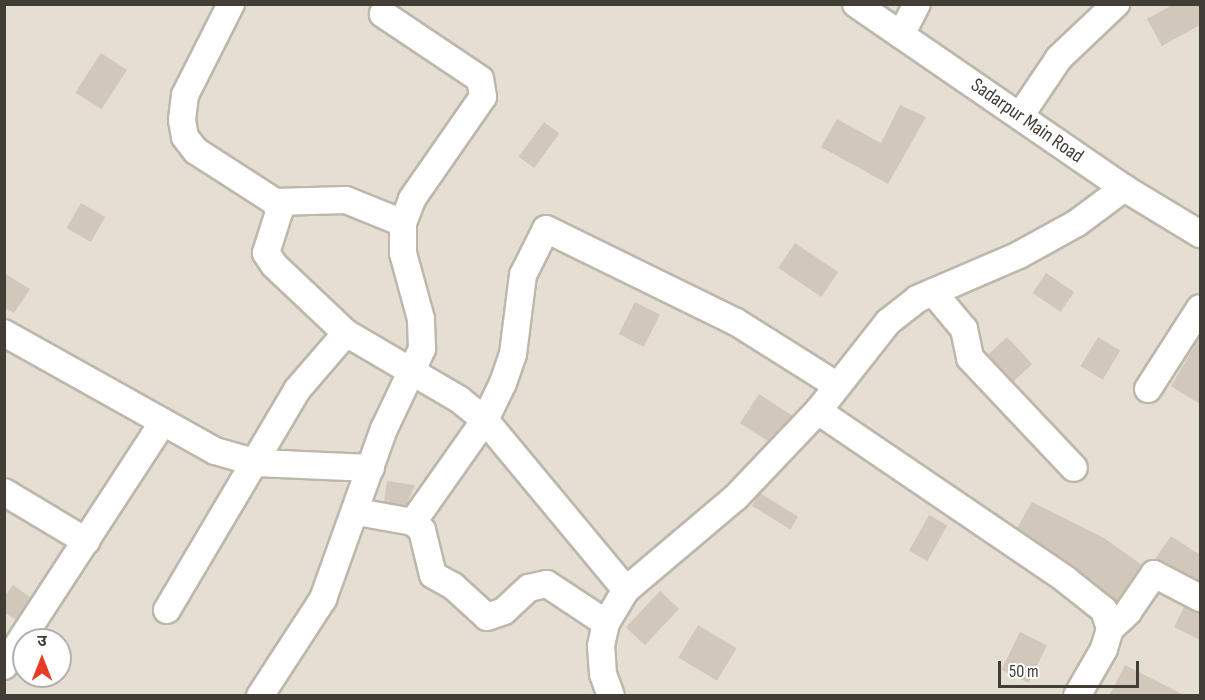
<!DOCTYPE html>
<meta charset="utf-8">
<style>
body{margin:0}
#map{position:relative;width:1205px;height:700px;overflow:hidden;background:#f1ede4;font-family:"Sofia Sans Condensed","Noto Sans Devanagari",sans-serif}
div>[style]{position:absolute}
.residential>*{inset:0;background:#e4ded3}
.building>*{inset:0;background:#d1c8bb;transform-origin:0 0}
.roads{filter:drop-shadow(2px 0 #beb7ab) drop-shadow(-2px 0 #beb7ab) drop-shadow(0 2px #beb7ab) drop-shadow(0 -2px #beb7ab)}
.minor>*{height:26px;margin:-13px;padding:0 13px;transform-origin:13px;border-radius:13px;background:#fff}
span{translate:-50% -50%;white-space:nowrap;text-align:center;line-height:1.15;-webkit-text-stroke:5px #fff;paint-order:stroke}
.street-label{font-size:20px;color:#423d35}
.frame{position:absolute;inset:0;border:6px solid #423d35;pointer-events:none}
.north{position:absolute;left:12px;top:628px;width:60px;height:60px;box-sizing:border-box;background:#fff;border:2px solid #b3b1ae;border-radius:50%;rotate:0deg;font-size:16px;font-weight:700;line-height:24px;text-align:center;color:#423d35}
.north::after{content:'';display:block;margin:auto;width:21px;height:27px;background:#e93c24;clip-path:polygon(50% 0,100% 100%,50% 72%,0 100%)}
.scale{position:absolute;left:998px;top:661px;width:141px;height:27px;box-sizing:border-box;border:3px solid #423d35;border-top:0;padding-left:8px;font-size:18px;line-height:21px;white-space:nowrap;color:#423d35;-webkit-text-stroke:4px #fff;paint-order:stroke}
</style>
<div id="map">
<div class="residential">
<i style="clip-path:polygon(evenodd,4px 5px,1200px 5px,1200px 695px,5px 695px,4px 5px,24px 640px,60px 640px,60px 676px,24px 676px,24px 640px)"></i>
</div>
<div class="building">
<i style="clip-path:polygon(1174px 4px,1200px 4px,1200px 25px,1162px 46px,1147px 19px)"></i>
<i style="left:101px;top:53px;width:31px;height:47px;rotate:33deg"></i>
<i style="clip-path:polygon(900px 105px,926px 117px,888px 184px,821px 147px,837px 119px,881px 143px)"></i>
<i style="left:544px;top:122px;width:19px;height:43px;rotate:36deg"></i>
<i style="left:81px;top:203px;width:28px;height:29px;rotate:30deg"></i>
<i style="left:795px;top:243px;width:52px;height:30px;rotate:34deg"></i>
<i style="clip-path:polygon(4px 273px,30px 289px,14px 313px,4px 307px)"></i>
<i style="left:1046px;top:273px;width:34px;height:24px;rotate:34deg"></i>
<i style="left:635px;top:302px;width:28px;height:36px;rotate:27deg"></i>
<i style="left:1007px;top:337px;width:37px;height:26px;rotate:47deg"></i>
<i style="left:1098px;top:337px;width:26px;height:34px;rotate:31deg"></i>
<i style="clip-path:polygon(1200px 337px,1200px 404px,1171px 386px)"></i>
<i style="clip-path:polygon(759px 394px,793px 416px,768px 441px,740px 423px)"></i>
<i style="clip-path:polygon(387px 481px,415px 485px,406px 506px,384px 502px)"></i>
<i style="left:760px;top:493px;width:45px;height:15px;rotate:32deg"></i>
<i style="clip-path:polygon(1032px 502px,1104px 538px,1142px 565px,1116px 602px,1074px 567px,1017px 528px)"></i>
<i style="left:929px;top:515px;width:21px;height:41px;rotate:29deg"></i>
<i style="clip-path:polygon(1171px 536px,1200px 555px,1200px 581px,1155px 559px)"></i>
<i style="clip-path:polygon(13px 585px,31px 598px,16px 620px,4px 612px,4px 597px)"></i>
<i style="left:660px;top:591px;width:26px;height:50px;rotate:43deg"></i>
<i style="clip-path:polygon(1184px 607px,1200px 613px,1200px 640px,1174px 627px)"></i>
<i style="left:698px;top:625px;width:45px;height:38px;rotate:31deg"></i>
<i style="left:1020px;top:632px;width:30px;height:42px;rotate:26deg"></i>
<i style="clip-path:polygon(1125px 665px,1186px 696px,1109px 696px)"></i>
</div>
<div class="roads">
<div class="minor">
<i style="left:231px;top:4px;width:102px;rotate:116.8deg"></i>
<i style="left:185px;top:95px;width:25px;rotate:97deg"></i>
<i style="left:182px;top:120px;width:17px;rotate:80deg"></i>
<i style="left:185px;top:137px;width:18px;rotate:52deg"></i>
<i style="left:196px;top:151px;width:94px;rotate:32.8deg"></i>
<i style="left:275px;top:202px;width:11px;rotate:68deg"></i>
<i style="left:279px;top:212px;width:43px;rotate:107.6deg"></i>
<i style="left:266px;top:253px;width:14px;rotate:56deg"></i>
<i style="left:274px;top:265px;width:99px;rotate:43.4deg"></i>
<i style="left:346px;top:333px;width:132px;rotate:30.4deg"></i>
<i style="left:460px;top:400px;width:32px;rotate:39deg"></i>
<i style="left:485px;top:420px;width:221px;rotate:50.3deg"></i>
<i style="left:856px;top:4px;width:325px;rotate:34.5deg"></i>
<i style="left:1124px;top:188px;width:89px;rotate:31.2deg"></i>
<i style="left:901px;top:35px;width:35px;rotate:-63deg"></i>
<i style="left:1020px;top:116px;width:70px;rotate:-56.1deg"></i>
<i style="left:1059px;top:58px;width:79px;rotate:-43.5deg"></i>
<i style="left:275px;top:202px;width:71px;rotate:-1.6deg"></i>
<i style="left:346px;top:200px;width:61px;rotate:22deg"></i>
<i style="left:933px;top:292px;width:48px;rotate:50deg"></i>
<i style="left:964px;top:329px;width:30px;rotate:78deg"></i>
<i style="left:970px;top:358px;width:151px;rotate:46.6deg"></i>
<i style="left:4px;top:333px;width:242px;rotate:29.2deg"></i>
<i style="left:215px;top:451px;width:44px;rotate:15.9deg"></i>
<i style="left:257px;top:463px;width:114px;rotate:2.5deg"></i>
<i style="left:1148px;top:389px;width:96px;rotate:-57.3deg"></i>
<i style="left:818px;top:411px;width:299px;rotate:34.2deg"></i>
<i style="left:1065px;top:579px;width:50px;rotate:38.5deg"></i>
<i style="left:1104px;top:610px;width:20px;rotate:72deg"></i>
<i style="left:1110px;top:629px;width:21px;rotate:107deg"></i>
<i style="left:1104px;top:649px;width:54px;rotate:119.9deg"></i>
<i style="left:4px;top:492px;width:96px;rotate:30.9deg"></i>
<i style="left:357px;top:512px;width:57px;rotate:10.1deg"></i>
<i style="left:413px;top:522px;width:12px;rotate:42deg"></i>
<i style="left:422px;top:530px;width:46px;rotate:76.3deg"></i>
<i style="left:433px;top:575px;width:23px;rotate:29deg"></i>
<i style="left:453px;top:586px;width:46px;rotate:42.4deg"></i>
<i style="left:487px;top:617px;width:18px;rotate:-19deg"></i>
<i style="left:504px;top:611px;width:34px;rotate:-43deg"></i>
<i style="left:529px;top:588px;width:18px;rotate:-13deg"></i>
<i style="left:547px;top:584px;width:71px;rotate:33.5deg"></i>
<i style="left:413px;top:522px;width:125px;rotate:-54.8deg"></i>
<i style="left:485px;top:420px;width:41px;rotate:-64.1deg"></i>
<i style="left:503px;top:383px;width:31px;rotate:-71deg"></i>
<i style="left:513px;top:354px;width:80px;rotate:-82.8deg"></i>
<i style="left:523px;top:275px;width:51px;rotate:-63.4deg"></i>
<i style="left:546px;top:229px;width:212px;rotate:26.1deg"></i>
<i style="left:736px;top:322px;width:118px;rotate:32.2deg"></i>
<i style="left:167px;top:610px;width:256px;rotate:-59.4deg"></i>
<i style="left:297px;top:390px;width:75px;rotate:-49.3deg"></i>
<i style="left:1110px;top:629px;width:25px;rotate:-43deg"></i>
<i style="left:1128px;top:612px;width:46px;rotate:-55.6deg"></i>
<i style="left:1154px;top:574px;width:52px;rotate:27.6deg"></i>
<i style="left:4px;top:666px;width:291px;rotate:-56.9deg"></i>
<i style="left:260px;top:696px;width:116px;rotate:-57deg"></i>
<i style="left:323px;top:599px;width:181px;rotate:-70.3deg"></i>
<i style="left:384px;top:429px;width:89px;rotate:-64.6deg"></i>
<i style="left:422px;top:349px;width:30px;rotate:-92deg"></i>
<i style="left:421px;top:319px;width:68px;rotate:-105.3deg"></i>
<i style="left:403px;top:253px;width:30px;rotate:-90deg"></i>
<i style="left:403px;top:223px;width:26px;rotate:-69deg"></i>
<i style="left:412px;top:199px;width:124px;rotate:-55.2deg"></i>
<i style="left:483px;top:97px;width:18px;rotate:-99deg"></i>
<i style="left:480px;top:79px;width:117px;rotate:-146.2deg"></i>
<i style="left:611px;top:696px;width:23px;rotate:-110deg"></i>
<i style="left:603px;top:674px;width:28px;rotate:-94deg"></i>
<i style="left:601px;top:646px;width:24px;rotate:-78deg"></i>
<i style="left:606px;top:623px;width:39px;rotate:-59deg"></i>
<i style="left:626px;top:590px;width:144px;rotate:-40.2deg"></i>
<i style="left:736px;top:497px;width:119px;rotate:-46.4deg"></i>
<i style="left:818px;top:411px;width:113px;rotate:-51.8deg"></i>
<i style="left:888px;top:322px;width:37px;rotate:-38deg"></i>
<i style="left:917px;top:299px;width:111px;rotate:-23.3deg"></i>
<i style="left:1019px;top:255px;width:66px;rotate:-28.9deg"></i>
<i style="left:1077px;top:223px;width:59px;rotate:-36.7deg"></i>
</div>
</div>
<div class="street-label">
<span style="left:1027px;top:121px;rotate:35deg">Sadarpur Main Road</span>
</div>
<div class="frame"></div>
<div class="north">उ</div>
<div class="scale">50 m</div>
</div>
